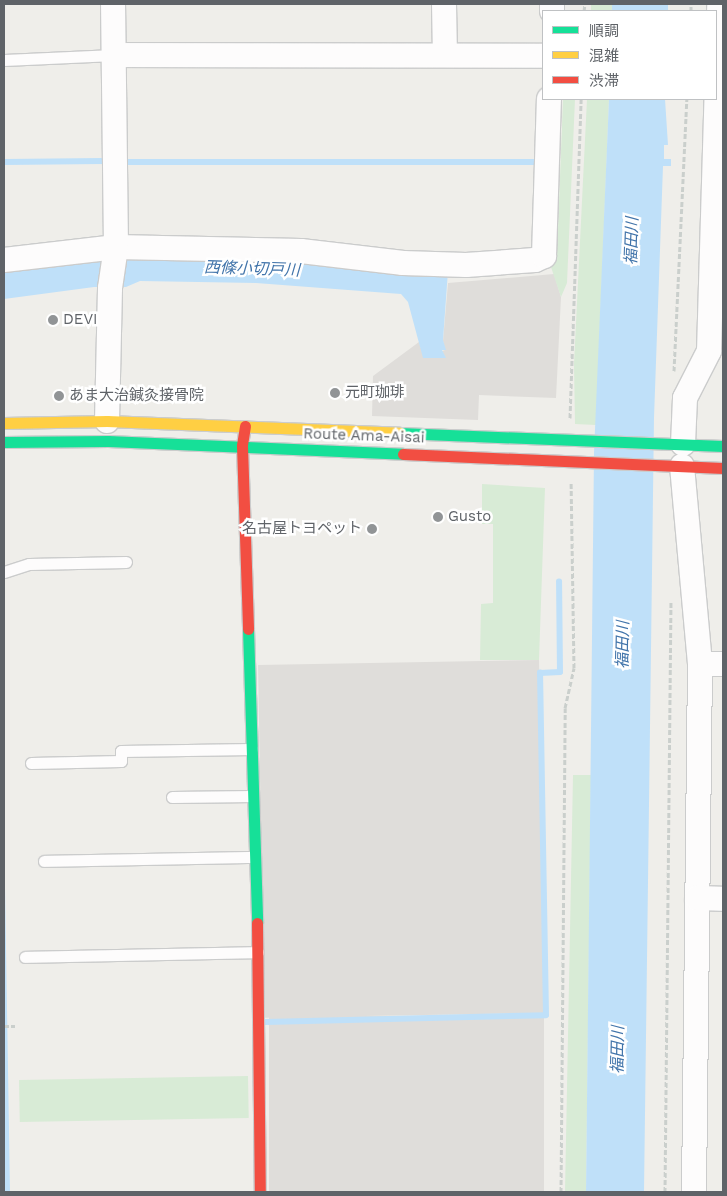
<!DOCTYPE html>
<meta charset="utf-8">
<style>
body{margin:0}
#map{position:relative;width:727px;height:1196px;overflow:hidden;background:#efeeea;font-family:"Work Sans","Noto Sans JP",sans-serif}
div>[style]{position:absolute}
.industrial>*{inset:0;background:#dfddda;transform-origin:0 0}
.green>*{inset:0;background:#d8ebd6;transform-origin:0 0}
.water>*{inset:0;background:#bfe0f9;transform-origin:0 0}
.stream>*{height:5.5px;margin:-2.75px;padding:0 2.75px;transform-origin:2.75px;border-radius:2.75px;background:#bfe0f9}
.path>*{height:3px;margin-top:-1.5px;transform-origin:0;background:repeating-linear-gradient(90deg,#cacfcc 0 5px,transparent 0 7.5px)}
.roads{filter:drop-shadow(1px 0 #cbcccc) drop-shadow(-1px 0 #cbcccc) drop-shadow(0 1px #cbcccc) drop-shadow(0 -1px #cbcccc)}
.lane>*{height:11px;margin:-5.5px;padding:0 5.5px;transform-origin:5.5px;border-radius:5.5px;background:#fdfcfc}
.street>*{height:24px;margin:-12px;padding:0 12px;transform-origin:12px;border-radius:12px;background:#fdfcfc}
.fast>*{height:11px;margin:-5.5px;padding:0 5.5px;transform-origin:5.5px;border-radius:5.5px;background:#16e098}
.slow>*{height:11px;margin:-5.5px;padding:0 5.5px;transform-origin:5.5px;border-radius:5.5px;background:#ffcf43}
.jam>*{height:11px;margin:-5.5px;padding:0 5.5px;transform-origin:5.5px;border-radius:5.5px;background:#f24e42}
.dots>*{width:14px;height:14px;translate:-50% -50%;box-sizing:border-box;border:2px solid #fff;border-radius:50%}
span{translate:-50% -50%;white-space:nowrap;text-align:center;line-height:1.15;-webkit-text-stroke:5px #fff;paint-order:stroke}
.poi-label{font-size:15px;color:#5f6368}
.left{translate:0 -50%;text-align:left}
.right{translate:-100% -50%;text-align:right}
.street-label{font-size:15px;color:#5f6368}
.water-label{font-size:16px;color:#4174aa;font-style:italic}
.frame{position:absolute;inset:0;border:5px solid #5f6368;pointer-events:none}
.legend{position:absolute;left:542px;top:10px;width:175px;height:90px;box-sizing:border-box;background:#fff;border:1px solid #bfc1c3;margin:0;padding:6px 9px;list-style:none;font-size:15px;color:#5f6368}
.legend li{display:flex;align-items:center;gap:10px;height:25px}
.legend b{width:25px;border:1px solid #bfc1c3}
</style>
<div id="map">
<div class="industrial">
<i style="clip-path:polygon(554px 274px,561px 297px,556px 398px,479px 395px,478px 420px,372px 416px,373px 376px,419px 342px,424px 358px,445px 350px,443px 341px,448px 283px)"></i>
<i style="left:539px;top:660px;width:353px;height:281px;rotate:89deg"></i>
<i style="left:544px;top:1016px;width:176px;height:275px;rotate:90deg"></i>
</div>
<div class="green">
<i style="left:591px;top:4px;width:21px;height:7px"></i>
<i style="clip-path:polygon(563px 99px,575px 99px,567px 283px,561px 297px,550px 264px,552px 228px,558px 228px)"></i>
<i style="clip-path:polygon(587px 99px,609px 99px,596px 425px,575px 424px,574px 364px)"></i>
<i style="clip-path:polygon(482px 484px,545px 488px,539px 660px,480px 660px,481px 604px,493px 603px,493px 524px,482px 524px)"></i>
<i style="clip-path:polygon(573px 775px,591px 775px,586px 1192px,565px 1192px)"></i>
<i style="left:248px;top:1076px;width:42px;height:229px;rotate:89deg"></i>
</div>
<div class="water">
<i style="left:612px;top:4px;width:56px;height:7px"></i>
<i style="clip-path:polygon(609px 99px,665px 99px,668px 145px,664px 145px,664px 159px,671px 159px,671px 166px,663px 166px,654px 418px,644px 1192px,586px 1192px,594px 453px)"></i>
<i style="clip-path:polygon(130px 255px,300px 257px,448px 271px,443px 340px,446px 350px,442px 350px,446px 358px,423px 358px,408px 302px,401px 294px,256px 283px,140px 281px,126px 287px,94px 287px,4px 299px,4px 271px)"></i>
<i style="clip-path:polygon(4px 826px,10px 1192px,4px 1192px)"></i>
</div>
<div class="stream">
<i style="left:4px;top:162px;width:99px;rotate:-0.6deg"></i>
<i style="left:127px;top:162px;width:411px"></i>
<i style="left:721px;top:342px;width:2px"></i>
<i style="left:266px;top:1022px;width:280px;rotate:-1.4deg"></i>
<i style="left:546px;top:1015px;width:342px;rotate:-91deg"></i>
<i style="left:540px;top:673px;width:20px;rotate:-3deg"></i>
<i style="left:560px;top:672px;width:90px;rotate:-90.6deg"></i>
</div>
<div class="path">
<i style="left:584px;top:11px;width:7px;rotate:-82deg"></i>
<i style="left:691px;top:11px;width:7px;rotate:-90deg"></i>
<i style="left:674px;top:371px;width:272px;rotate:-87.3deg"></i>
<i style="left:570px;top:418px;width:319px;rotate:-88deg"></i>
<i style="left:4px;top:1026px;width:11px"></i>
<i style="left:561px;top:1192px;width:484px;rotate:-89.5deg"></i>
<i style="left:565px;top:708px;width:41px;rotate:-77.3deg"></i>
<i style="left:574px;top:668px;width:185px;rotate:-90.9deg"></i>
<i style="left:665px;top:1192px;width:590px;rotate:-89.42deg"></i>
</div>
<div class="roads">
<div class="lane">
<i style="left:4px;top:60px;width:110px;rotate:-2.6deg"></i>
<i style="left:4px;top:572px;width:26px;rotate:-18deg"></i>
<i style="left:29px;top:564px;width:97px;rotate:-1.2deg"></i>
<i style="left:31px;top:763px;width:90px;rotate:-1.3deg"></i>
<i style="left:121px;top:761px;width:10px;rotate:-90deg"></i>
<i style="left:121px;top:751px;width:131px;rotate:-0.9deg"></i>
<i style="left:172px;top:797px;width:81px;rotate:-0.7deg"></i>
<i style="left:44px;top:861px;width:211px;rotate:-1.1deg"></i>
<i style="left:25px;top:957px;width:233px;rotate:-1.2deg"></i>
</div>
<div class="street">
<i style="left:444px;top:4px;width:51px;rotate:88.9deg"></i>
<i style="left:552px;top:11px;width:7px;rotate:-90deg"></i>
<i style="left:114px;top:55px;width:429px;rotate:0.1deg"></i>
<i style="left:4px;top:260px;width:113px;rotate:-6.6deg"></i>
<i style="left:116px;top:247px;width:185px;rotate:1.2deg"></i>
<i style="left:301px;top:251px;width:103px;rotate:6.7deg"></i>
<i style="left:403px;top:263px;width:63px;rotate:1.8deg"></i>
<i style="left:466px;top:265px;width:69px;rotate:-4.1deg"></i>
<i style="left:535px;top:260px;width:10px;rotate:-24deg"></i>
<i style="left:544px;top:256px;width:157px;rotate:-88.2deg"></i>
<i style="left:107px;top:421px;width:133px;rotate:-88.7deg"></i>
<i style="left:110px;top:288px;width:41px;rotate:-81.7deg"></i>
<i style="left:116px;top:247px;width:243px;rotate:-90.7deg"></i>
<i style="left:683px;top:444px;width:46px;rotate:-87.5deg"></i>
<i style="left:685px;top:398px;width:53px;rotate:-62.9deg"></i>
<i style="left:709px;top:351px;width:347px;rotate:-88.3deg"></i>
<i style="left:682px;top:466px;width:199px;rotate:84.8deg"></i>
<i style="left:700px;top:664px;width:528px;rotate:90.65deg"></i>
<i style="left:700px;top:664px;width:23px"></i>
<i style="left:697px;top:898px;width:26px;rotate:2deg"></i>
</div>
<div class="fast">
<i style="left:400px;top:433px;width:323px;rotate:2.3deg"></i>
<i style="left:4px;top:442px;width:104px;rotate:-0.6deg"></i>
<i style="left:108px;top:441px;width:295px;rotate:2.5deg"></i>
<i style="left:248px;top:629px;width:294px;rotate:88.2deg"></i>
</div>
<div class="slow">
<i style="left:4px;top:423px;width:103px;rotate:-1.1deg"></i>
<i style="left:107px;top:421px;width:293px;rotate:2.3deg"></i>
</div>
<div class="jam">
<i style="left:245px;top:426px;width:20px;rotate:99deg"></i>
<i style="left:242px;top:446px;width:183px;rotate:88.1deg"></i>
<i style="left:403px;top:454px;width:320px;rotate:2.5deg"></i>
<i style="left:257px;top:923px;width:269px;rotate:89.4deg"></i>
</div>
</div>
<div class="dots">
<i style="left:53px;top:320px;background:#919496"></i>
<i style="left:335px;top:393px;background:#919496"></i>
<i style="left:59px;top:396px;background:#919496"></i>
<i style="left:438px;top:517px;background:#919496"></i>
<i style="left:372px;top:529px;background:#919496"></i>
</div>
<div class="poi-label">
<span class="left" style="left:63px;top:320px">DEVI</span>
<span class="left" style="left:345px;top:393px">元町珈琲</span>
<span class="left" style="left:69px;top:396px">あま大治鍼灸接骨院</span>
<span class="left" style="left:448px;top:517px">Gusto</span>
<span class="right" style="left:362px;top:529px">名古屋トヨペット</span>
</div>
<div class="street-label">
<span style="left:364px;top:436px;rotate:2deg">Route Ama-Aisai</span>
</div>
<div class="water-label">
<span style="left:632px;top:241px;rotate:-88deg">福田川</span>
<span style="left:252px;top:269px;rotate:2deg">西條小切戸川</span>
<span style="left:623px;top:645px;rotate:-89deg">福田川</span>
<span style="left:618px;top:1050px;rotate:-89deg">福田川</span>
</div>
<div class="frame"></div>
<ul class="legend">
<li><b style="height:6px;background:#16e098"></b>順調</li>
<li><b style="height:6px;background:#ffcf43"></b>混雑</li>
<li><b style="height:6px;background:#f24e42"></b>渋滞</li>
</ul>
</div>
